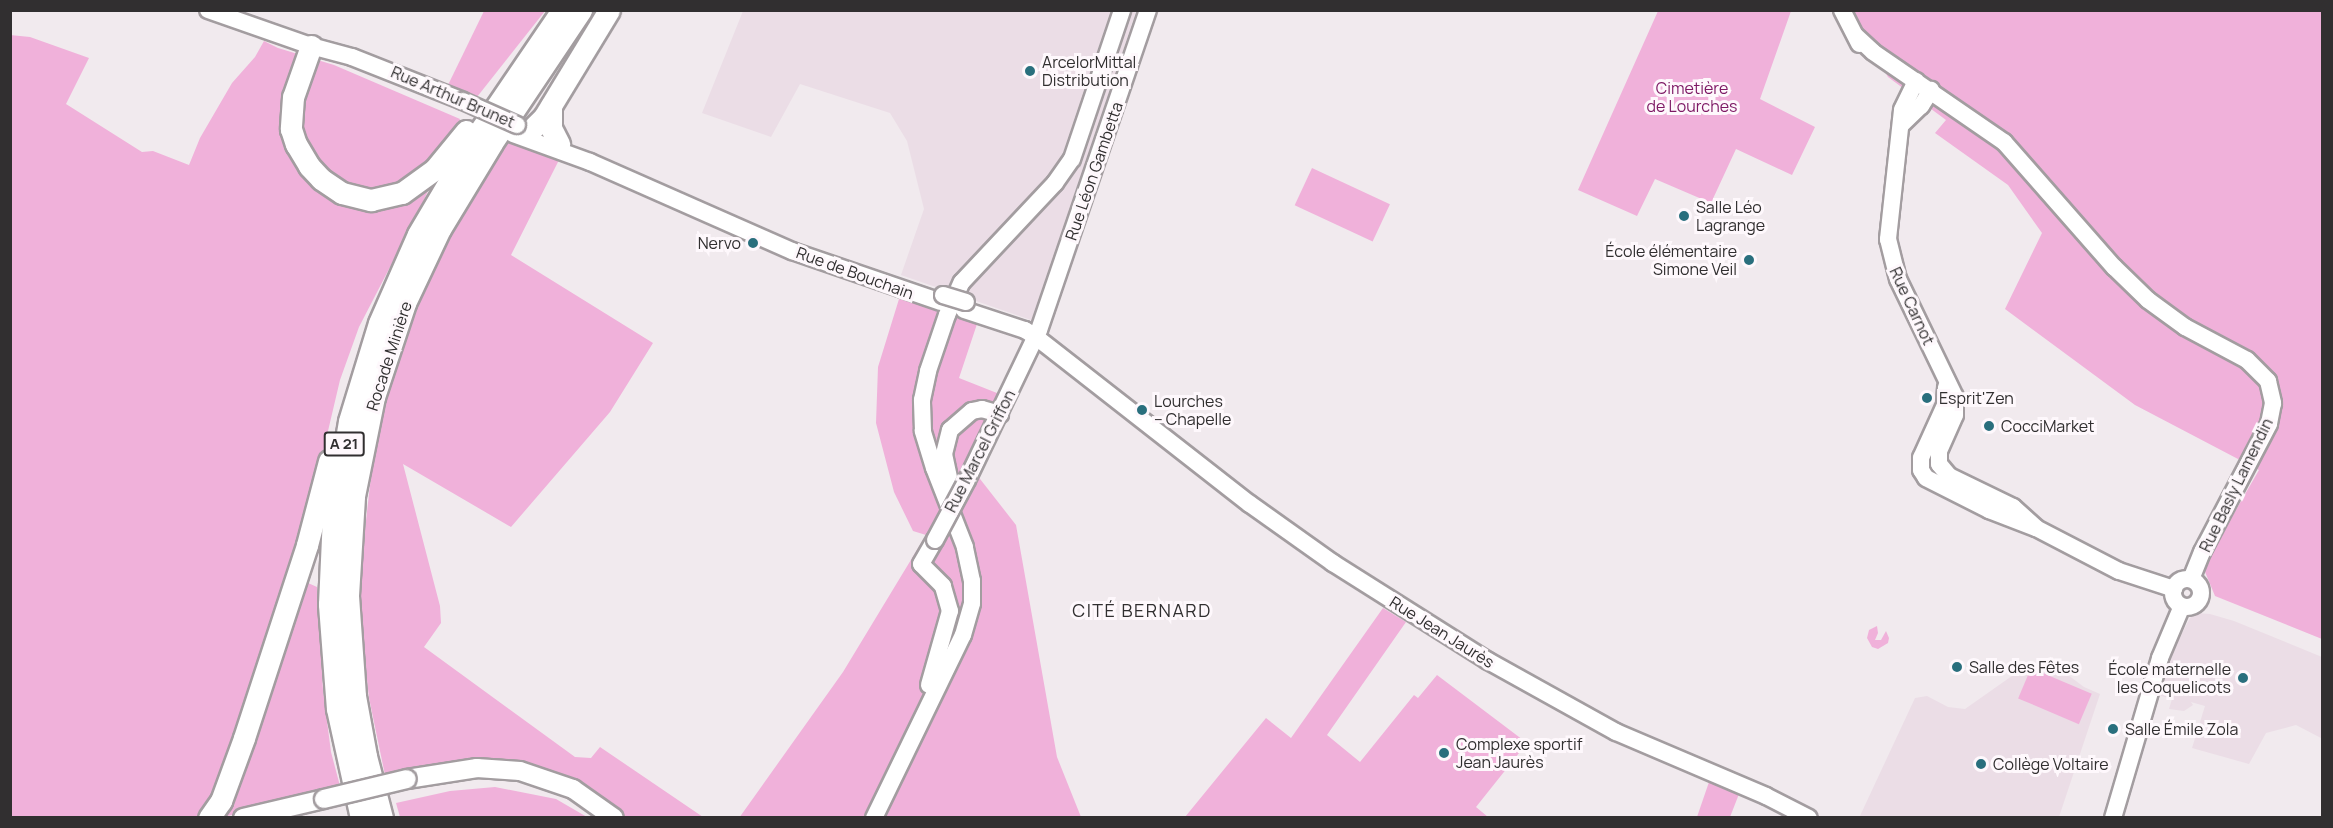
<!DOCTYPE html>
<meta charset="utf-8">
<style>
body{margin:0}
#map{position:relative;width:2333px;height:828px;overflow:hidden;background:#f1eaee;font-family:Manrope,sans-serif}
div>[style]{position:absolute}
.built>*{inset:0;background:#ebdde6}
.green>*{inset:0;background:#f0b1da;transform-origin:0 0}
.roads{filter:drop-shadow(2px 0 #a39da0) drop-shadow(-2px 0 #a39da0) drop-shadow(0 2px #a39da0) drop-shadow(0 -2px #a39da0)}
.secondary>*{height:16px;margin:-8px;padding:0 8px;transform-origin:8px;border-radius:8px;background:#fff}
.secondary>.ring{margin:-8px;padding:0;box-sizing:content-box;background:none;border:16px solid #fff;border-radius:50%}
.primary>*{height:18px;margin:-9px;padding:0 9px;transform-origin:9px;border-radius:9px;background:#fff}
.highway>*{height:21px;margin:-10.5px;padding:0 10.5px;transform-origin:10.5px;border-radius:10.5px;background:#fff}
.bridges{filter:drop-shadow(2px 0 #a39da0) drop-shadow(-2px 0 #a39da0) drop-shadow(0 2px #a39da0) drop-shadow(0 -2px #a39da0)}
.secondary-bridge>*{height:16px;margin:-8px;padding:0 8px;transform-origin:8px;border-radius:8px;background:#fff}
.primary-bridge>*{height:18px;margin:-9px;padding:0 9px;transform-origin:9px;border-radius:9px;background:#fff}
.dots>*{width:16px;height:16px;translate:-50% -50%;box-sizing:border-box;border:3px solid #fef8fc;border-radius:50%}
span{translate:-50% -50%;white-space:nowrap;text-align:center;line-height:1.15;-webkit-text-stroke:6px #fef8fc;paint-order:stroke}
.shield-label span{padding:2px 4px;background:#fef8fc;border:2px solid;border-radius:4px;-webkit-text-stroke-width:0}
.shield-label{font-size:15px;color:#312f30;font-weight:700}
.poi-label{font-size:16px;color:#312f30}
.left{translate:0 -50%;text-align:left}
.right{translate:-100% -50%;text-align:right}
.park-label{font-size:16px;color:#7d1864}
.street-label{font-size:16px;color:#312f30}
.neighbourhood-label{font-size:18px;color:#312f30;letter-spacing:1.5px}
.frame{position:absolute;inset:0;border:12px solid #312f30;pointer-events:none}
</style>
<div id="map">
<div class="built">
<i style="clip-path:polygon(743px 11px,1136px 11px,1034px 321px,901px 275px,924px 209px,907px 141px,890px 113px,800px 84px,771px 137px,702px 113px)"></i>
<i style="clip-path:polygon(2196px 613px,2210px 614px,2234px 621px,2322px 657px,2321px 738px,2296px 725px,2266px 733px,2249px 764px,2192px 748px,2205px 706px,2191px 702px,2193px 705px,2184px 711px,2169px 709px,2172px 699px,2158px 695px,2167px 662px,2190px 618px)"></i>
<i style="clip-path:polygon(2042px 665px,2060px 669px,2084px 687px,2100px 694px,2059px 817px,1859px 818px,1915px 698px,1927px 696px,1948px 707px,1965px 709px,2019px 671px)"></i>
</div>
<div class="green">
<i style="clip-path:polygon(484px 11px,545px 11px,477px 97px,448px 85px)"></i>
<i style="clip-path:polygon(1658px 11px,1791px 11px,1760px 99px,1815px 127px,1792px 175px,1736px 149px,1711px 203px,1655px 179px,1637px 216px,1578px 190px)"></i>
<i style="clip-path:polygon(1849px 11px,2322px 11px,2322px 639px,2215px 596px,2203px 567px,2259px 470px,2135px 405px,2005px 309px,2042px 233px,2008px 185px,1935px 133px,1946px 120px,1888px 77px)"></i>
<i style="clip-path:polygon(10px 35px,30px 37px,89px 58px,66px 104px,142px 152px,153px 151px,189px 165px,200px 138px,232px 83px,255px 57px,264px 41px,278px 48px,334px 65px,460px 119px,419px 211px,359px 327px,340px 380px,324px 448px,288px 574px,317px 587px,323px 690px,331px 752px,340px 786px,224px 817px,11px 817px)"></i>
<i style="clip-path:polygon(505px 139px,559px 160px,511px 255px,653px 343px,610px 412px,511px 527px,403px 464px,440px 606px,441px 623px,424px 647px,575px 757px,591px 758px,600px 747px,703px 817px,624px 817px,584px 787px,537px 765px,465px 760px,385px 775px,369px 698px,360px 616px,363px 547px,374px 450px,388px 381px,418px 296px,450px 231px)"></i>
<i style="left:1312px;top:168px;width:86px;height:41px;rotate:25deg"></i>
<i style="clip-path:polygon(899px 299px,978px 321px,959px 378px,1002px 395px,966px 461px,1016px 525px,1057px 757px,1081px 817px,739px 818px,843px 672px,926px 535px,913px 531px,894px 492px,876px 423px,878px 367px)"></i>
<i style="clip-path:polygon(1383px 608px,1406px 622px,1327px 735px,1360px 762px,1414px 695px,1418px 698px,1437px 675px,1527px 743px,1476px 807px,1488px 817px,1185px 817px,1266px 718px,1291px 738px)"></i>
<i style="clip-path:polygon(1877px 626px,1878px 633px,1875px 640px,1881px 640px,1886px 631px,1889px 638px,1888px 643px,1878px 649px,1872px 647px,1867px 638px,1869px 630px)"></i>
<i style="left:2031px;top:668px;width:66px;height:33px;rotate:23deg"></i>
<i style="clip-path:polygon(1709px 782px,1739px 794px,1730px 817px,1697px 817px)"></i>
<i style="clip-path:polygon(495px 787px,556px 799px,587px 817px,400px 817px,396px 803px,450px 791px)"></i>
</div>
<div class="roads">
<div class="secondary">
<i style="left:208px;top:10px;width:109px;rotate:19.3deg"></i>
<i style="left:311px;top:46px;width:42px;rotate:15deg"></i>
<i style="left:352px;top:57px;width:119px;rotate:21.6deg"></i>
<i style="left:1842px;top:10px;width:38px;rotate:63deg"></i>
<i style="left:1856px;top:36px;width:23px;rotate:43deg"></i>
<i style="left:1873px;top:52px;width:159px;rotate:34.5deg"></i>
<i style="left:2004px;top:142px;width:167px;rotate:48.7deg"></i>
<i style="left:2114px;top:267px;width:47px;rotate:44.1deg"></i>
<i style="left:2148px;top:300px;width:46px;rotate:36.1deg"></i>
<i style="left:2185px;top:327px;width:70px;rotate:28deg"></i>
<i style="left:2247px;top:360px;width:30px;rotate:45deg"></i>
<i style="left:2268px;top:381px;width:23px;rotate:77deg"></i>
<i style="left:2273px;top:403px;width:21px;rotate:101deg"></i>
<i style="left:2269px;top:424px;width:144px;rotate:117.6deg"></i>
<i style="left:2202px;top:552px;width:29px;rotate:112deg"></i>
<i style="left:1916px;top:81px;width:32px;rotate:116deg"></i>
<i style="left:1902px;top:110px;width:130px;rotate:96.2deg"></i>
<i style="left:1888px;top:239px;width:41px;rotate:76deg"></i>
<i style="left:1898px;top:279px;width:131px;rotate:64.2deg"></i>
<i style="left:1955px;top:397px;width:18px;rotate:90deg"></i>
<i style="left:1955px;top:415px;width:39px;rotate:114deg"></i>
<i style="left:1939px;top:451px;width:13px;rotate:90deg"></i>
<i style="left:1939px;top:464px;width:16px;rotate:50deg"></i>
<i style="left:1949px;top:476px;width:71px;rotate:25.8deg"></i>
<i style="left:2013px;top:507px;width:31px;rotate:42deg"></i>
<i style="left:1901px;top:125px;width:28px;rotate:-44deg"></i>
<i style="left:1921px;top:106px;width:19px;rotate:-58deg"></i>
<i style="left:513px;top:134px;width:82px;rotate:20deg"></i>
<i style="left:590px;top:162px;width:221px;rotate:23.8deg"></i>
<i style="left:792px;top:251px;width:157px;rotate:18.9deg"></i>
<i style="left:964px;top:310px;width:64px;rotate:18.2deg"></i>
<i style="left:1025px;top:330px;width:13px;rotate:32deg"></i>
<i style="left:1036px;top:337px;width:271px;rotate:38deg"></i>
<i style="left:1250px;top:504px;width:102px;rotate:35.4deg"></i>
<i style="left:1333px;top:563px;width:183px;rotate:32.3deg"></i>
<i style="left:1488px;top:661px;width:146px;rotate:29deg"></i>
<i style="left:1616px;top:732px;width:163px;rotate:23.1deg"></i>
<i style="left:1766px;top:796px;width:48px;rotate:27.1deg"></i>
<i style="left:1946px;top:387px;width:18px;rotate:93deg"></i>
<i style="left:1945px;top:405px;width:58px;rotate:114.4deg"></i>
<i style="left:1921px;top:458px;width:12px;rotate:90deg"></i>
<i style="left:1921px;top:470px;width:9px;rotate:58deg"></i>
<i style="left:1926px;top:478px;width:71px;rotate:26.9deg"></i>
<i style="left:1989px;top:510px;width:50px;rotate:21deg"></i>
<i style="left:2036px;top:528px;width:93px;rotate:27.4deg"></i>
<i style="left:2119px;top:571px;width:58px;rotate:18.1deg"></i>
<i style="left:967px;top:480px;width:166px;rotate:-64.4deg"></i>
<i style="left:1039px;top:330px;width:338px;rotate:-71.2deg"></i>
<i style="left:951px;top:487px;width:34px;rotate:-102deg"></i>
<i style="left:944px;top:454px;width:25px;rotate:-76deg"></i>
<i style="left:950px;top:430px;width:29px;rotate:-41deg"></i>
<i style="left:972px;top:411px;width:10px;rotate:-11deg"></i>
<i style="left:982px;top:409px;width:19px;rotate:16deg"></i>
<i class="ring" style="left:2173px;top:579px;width:12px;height:12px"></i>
<i style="left:929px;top:685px;width:77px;rotate:-74.2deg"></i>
<i style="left:950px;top:611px;width:26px;rotate:-106deg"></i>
<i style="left:943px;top:586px;width:31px;rotate:-135deg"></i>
<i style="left:921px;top:564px;width:28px;rotate:-60deg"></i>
<i style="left:874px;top:818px;width:203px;rotate:-64.1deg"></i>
<i style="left:963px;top:635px;width:33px;rotate:-74deg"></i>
<i style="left:972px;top:603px;width:22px;rotate:-90deg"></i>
<i style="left:972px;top:581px;width:35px;rotate:-102deg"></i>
<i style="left:965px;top:547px;width:85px;rotate:-111.4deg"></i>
<i style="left:934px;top:468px;width:39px;rotate:-107deg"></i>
<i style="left:923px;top:431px;width:31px;rotate:-92deg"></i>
<i style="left:922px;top:400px;width:30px;rotate:-78deg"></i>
<i style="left:928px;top:371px;width:59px;rotate:-71.3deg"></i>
<i style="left:947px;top:315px;width:36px;rotate:-66deg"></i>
<i style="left:962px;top:282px;width:136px;rotate:-46.8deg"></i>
<i style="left:1055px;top:183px;width:29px;rotate:-55deg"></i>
<i style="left:1072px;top:159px;width:157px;rotate:-71.4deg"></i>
<i style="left:2113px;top:818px;width:167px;rotate:-73.6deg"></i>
<i style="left:2160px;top:658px;width:56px;rotate:-67.1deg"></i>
</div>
<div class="primary">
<i style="left:407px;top:779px;width:71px;rotate:-8.9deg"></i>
<i style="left:477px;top:768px;width:43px;rotate:4deg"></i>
<i style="left:520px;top:771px;width:56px;rotate:18.8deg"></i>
<i style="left:573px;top:789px;width:50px;rotate:35.3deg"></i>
<i style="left:243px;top:818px;width:83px;rotate:-13.2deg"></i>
</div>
<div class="highway">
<i style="left:311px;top:46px;width:54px;rotate:109.4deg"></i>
<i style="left:293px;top:97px;width:32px;rotate:94deg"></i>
<i style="left:291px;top:129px;width:16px;rotate:72deg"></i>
<i style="left:296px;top:144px;width:26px;rotate:59deg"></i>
<i style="left:309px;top:166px;width:18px;rotate:47deg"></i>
<i style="left:321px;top:179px;width:25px;rotate:34deg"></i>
<i style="left:342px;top:193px;width:30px;rotate:14deg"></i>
<i style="left:371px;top:200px;width:32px;rotate:-13deg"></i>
<i style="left:402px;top:193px;width:41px;rotate:-36deg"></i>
<i style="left:435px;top:169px;width:49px;rotate:-50.8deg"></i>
<i style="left:551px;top:106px;width:22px;rotate:90deg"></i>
<i style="left:551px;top:128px;width:18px;rotate:63deg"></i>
<i style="left:530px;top:131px;width:20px;rotate:-45deg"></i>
<i style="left:544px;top:117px;width:125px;rotate:-58.7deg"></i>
<i style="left:209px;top:818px;width:21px;rotate:-55deg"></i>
<i style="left:221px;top:801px;width:67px;rotate:-69.9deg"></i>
<i style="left:244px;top:738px;width:203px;rotate:-71.9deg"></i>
<i style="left:307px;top:545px;width:87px;rotate:-75.3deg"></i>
<i style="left:361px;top:818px;width:112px;rotate:-102.4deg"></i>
<i style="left:337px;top:709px;width:105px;rotate:-94.4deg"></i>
<i style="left:329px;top:604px;width:89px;rotate:-87.4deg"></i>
<i style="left:333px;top:515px;width:95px;rotate:-80.3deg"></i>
<i style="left:349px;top:421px;width:102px;rotate:-73deg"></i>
<i style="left:379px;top:323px;width:97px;rotate:-66.3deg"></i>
<i style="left:418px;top:234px;width:108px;rotate:-59.4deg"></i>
<i style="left:473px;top:141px;width:158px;rotate:-55.8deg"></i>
<i style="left:382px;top:818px;width:64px;rotate:-104.5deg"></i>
<i style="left:366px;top:756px;width:61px;rotate:-100.4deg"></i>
<i style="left:355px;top:696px;width:101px;rotate:-94deg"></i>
<i style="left:348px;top:595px;width:99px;rotate:-86.5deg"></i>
<i style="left:354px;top:496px;width:101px;rotate:-78.6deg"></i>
<i style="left:374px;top:397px;width:99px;rotate:-71.7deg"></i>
<i style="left:405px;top:303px;width:82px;rotate:-64.7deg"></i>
<i style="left:440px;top:229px;width:100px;rotate:-58.8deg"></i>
<i style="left:492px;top:143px;width:160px;rotate:-56.2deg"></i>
</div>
</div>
<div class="bridges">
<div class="secondary-bridge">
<i style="left:463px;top:101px;width:59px;rotate:24deg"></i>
<i style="left:943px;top:295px;width:24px;rotate:17deg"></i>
<i style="left:935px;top:540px;width:68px;rotate:-61.9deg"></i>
</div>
<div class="primary-bridge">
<i style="left:324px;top:799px;width:85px;rotate:-13.5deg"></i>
</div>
</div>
<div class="dots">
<i style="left:1030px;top:71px;background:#296f7d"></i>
<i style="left:1684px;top:216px;background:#296f7d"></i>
<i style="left:753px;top:243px;background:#296f7d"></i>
<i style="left:1749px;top:260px;background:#296f7d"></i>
<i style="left:1927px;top:398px;background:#296f7d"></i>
<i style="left:1142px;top:410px;background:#296f7d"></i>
<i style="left:1989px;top:426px;background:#296f7d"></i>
<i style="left:1957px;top:667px;background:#296f7d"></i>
<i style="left:2243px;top:678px;background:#296f7d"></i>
<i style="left:2113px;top:729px;background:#296f7d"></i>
<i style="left:1444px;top:753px;background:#296f7d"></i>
<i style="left:1981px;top:764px;background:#296f7d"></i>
</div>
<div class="shield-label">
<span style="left:344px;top:444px">A 21</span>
</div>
<div class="poi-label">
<span class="left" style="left:1042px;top:71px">ArcelorMittal<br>Distribution</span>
<span class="left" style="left:1696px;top:216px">Salle Léo<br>Lagrange</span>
<span class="right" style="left:741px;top:243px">Nervo</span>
<span class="right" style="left:1737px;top:260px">École élémentaire<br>Simone Veil</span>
<span class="left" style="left:1939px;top:398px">Esprit'Zen</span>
<span class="left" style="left:1154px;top:410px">Lourches<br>– Chapelle</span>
<span class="left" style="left:2001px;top:426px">CocciMarket</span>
<span class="left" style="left:1969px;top:667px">Salle des Fêtes</span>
<span class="right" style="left:2231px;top:678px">École maternelle<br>les Coquelicots</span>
<span class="left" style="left:2125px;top:729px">Salle Émile Zola</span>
<span class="left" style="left:1456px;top:753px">Complexe sportif<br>Jean Jaurès</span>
<span class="left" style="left:1993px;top:764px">Collège Voltaire</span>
</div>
<div class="park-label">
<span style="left:1692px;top:97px">Cimetière<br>de Lourches</span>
</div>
<div class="street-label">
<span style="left:453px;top:97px;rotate:23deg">Rue Arthur Brunet</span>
<span style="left:1094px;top:171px;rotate:-71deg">Rue Léon Gambetta</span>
<span style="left:855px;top:273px;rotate:20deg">Rue de Bouchain</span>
<span style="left:1912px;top:306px;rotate:65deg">Rue Carnot</span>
<span style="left:389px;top:356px;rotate:-72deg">Rocade Minière</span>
<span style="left:980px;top:451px;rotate:-63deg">Rue Marcel Griffon</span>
<span style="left:2236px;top:485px;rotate:-64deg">Rue Basly Lamendin</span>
<span style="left:1442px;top:632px;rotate:32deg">Rue Jean Jaurès</span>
</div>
<div class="neighbourhood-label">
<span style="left:1142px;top:610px">CITÉ BERNARD</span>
</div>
<div class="frame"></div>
</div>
